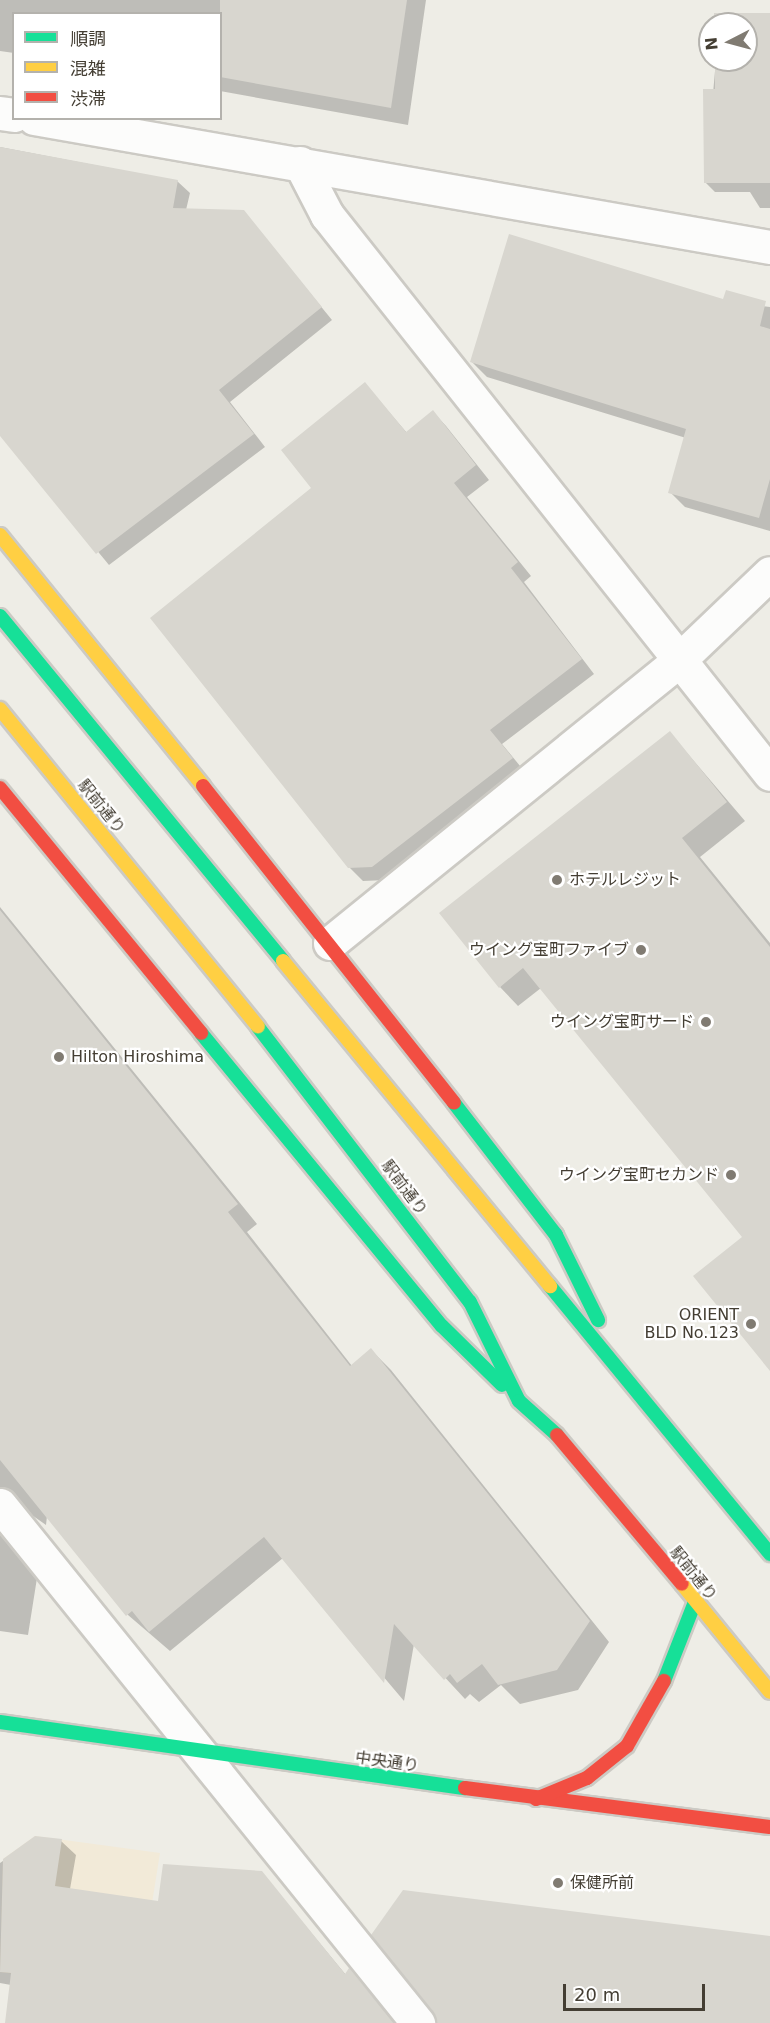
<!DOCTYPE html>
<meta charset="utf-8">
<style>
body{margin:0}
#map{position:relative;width:770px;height:2023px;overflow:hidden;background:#eeede6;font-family:"DejaVu Sans","Noto Sans JP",sans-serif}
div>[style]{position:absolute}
.commercial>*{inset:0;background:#f2ead8}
.shadow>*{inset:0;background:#0003}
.building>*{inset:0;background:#d8d6cf}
.roads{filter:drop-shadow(2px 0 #cccac4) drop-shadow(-2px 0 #cccac4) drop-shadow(0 2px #cccac4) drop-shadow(0 -2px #cccac4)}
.street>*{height:33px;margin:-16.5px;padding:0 16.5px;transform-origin:16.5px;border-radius:16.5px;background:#fcfcfb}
.fast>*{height:14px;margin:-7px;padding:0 7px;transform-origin:7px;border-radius:7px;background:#16e098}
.slow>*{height:14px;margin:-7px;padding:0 7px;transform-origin:7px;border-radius:7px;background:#ffcf43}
.jam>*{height:14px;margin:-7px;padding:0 7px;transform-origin:7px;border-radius:7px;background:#f24e42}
.dots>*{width:16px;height:16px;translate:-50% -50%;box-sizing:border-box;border:3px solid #fff;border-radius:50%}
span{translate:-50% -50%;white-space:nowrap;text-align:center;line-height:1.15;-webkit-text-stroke:4.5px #fff;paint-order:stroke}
.street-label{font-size:16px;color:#443e33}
.poi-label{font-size:16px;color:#443e33}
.left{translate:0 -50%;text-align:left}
.right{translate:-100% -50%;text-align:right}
.legend{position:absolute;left:12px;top:12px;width:210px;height:108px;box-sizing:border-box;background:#fff;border:2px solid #b4b2ad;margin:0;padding:8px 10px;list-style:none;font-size:18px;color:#443e33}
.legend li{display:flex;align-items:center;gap:12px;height:30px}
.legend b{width:30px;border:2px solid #b4b2ad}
.north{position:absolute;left:698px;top:12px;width:60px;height:60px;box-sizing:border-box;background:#fff;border:2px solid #b4b2ad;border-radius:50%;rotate:264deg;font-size:16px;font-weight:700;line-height:24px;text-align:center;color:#443e33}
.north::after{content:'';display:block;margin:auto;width:21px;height:27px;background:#807b72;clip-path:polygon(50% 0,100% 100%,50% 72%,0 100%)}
.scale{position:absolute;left:563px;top:1984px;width:142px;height:27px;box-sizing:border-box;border:3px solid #443e33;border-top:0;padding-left:8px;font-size:18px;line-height:21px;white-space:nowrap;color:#443e33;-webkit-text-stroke:4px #fff;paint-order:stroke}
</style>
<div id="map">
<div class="commercial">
<i style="clip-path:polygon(35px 1836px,160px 1853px,138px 1991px,0 1972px,3px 1859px)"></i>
</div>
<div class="shadow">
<i style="clip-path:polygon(0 0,426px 0,408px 125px,220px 91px,220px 14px,14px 14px,14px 53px,0 51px)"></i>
<i style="clip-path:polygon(770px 14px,770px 208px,760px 208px,750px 192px,715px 192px,705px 182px,716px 60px,746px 60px,746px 24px,716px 24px)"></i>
<i style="clip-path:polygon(0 147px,177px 181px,190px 193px,186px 210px,243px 211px,332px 320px,230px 402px,265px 447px,109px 565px,0 433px)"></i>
<i style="clip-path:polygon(724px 301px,770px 307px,770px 531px,685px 507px,670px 492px,686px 438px,487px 377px,472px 362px)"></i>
<i style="clip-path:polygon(365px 384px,407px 433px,433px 412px,446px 426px,489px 480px,467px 497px,531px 576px,524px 582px,594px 674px,502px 744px,525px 772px,386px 880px,363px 881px,349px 867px,313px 488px)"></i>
<i style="clip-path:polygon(670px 733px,745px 821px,700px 857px,770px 943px,770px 1370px,744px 1237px,541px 988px,518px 1006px,500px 987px)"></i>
<i style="clip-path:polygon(0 907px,257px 1224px,247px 1232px,352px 1366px,371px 1350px,391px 1370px,609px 1642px,578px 1690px,520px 1704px,501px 1685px,479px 1702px,470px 1694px,465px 1699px,414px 1644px,404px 1701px,283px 1558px,170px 1651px,128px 1615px,47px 1516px,46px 1525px,19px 1506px,1px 1529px,37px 1578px,28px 1635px,0 1631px)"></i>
<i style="clip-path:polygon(36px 1838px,61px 1841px,76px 1855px,70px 1889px,159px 1902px,261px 1872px,346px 1975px,349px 1970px,395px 2023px,6px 2023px,11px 1985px,0 1983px,0 1863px)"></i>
</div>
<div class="building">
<i style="clip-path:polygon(220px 0,407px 0,391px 108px,220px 77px)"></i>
<i style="clip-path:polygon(714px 13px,770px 13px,770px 183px,704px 183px,703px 89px,715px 89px,715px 60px,746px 60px,746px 24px,714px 24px)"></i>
<i style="clip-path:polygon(0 147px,178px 180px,173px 208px,244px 210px,322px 307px,219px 390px,254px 434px,96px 554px,0 436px)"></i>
<i style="clip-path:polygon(509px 234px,723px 299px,726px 290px,766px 301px,760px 326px,770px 329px,770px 479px,759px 518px,668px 493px,686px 429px,470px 362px)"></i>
<i style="clip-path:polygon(365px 382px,406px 432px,433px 410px,476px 465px,454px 483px,518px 562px,511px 568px,582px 659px,490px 730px,513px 758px,372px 867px,348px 868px,150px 618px,311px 488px,281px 450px)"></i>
<i style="clip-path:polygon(670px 731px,727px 802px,682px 838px,770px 947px,770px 1371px,693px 1276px,742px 1237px,523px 968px,499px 988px,439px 913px)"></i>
<i style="clip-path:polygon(0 910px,238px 1204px,228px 1212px,350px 1366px,371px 1348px,590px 1621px,557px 1670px,498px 1685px,482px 1664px,457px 1683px,450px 1674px,444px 1680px,394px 1624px,384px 1683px,264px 1537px,149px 1632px,132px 1611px,126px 1616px,0 1460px)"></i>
<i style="clip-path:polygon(35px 1836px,62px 1839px,55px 1886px,158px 1901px,163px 1864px,262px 1871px,345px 1974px,349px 1968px,394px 2023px,5px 2023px,11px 1973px,0 1972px,3px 1859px)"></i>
<i style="clip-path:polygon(403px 1890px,770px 1936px,770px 2023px,436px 2023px,371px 1935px)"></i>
</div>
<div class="roads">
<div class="street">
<i style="left:0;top:113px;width:14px;rotate:8deg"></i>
<i style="left:34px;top:118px;width:747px;rotate:9.94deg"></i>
<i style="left:300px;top:163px;width:59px;rotate:62.6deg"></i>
<i style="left:327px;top:215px;width:713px;rotate:51.6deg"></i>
<i style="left:330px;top:943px;width:448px;rotate:-39deg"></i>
<i style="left:678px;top:661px;width:127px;rotate:-43.7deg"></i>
<i style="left:0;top:1505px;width:666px;rotate:51.1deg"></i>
</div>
<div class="fast">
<i style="left:0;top:616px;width:446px;rotate:50.6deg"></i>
<i style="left:258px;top:1027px;width:347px;rotate:52.4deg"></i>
<i style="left:470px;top:1302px;width:110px;rotate:63.7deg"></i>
<i style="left:519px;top:1401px;width:51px;rotate:41.8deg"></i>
<i style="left:201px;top:1033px;width:379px;rotate:50.6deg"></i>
<i style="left:442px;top:1326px;width:84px;rotate:44.5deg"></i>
<i style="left:454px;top:1103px;width:167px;rotate:52.3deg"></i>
<i style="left:556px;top:1235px;width:95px;rotate:63.7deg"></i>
<i style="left:550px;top:1286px;width:347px;rotate:50.6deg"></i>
<i style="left:664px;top:1681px;width:85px;rotate:-68.6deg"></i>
<i style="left:0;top:1722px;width:470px;rotate:8.1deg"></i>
</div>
<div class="slow">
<i style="left:0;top:535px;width:323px;rotate:51deg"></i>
<i style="left:0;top:709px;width:409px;rotate:50.9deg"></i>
<i style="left:283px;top:961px;width:421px;rotate:50.6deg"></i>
<i style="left:682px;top:1584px;width:139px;rotate:50.8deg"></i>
</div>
<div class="jam">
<i style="left:203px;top:786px;width:404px;rotate:51.6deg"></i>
<i style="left:0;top:788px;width:317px;rotate:50.6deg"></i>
<i style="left:557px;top:1435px;width:194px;rotate:50deg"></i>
<i style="left:465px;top:1788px;width:307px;rotate:7.3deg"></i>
<i style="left:536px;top:1799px;width:55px;rotate:-22.4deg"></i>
<i style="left:587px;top:1778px;width:51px;rotate:-38.7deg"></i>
<i style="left:627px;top:1746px;width:75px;rotate:-60.4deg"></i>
</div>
</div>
<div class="dots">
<i style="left:557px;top:880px;background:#807b72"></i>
<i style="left:641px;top:950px;background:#807b72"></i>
<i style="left:706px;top:1022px;background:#807b72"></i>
<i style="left:59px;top:1057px;background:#807b72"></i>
<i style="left:731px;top:1175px;background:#807b72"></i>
<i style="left:751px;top:1324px;background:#807b72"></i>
<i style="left:558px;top:1883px;background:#807b72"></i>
</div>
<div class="street-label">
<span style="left:101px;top:807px;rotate:51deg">駅前通り</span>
<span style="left:404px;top:1188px;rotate:53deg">駅前通り</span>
<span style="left:693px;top:1574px;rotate:51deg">駅前通り</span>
<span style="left:387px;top:1762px;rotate:8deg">中央通り</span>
</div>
<div class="poi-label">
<span class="left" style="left:569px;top:880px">ホテルレジット</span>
<span class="right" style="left:629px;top:950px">ウイング宝町ファイブ</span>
<span class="right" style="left:694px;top:1022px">ウイング宝町サード</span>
<span class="left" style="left:71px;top:1057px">Hilton Hiroshima</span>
<span class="right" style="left:719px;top:1175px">ウイング宝町セカンド</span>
<span class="right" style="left:739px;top:1324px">ORIENT<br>BLD No.123</span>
<span class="left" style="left:570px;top:1883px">保健所前</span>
</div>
<ul class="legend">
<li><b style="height:8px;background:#16e098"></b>順調</li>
<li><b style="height:8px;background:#ffcf43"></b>混雑</li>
<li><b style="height:8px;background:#f24e42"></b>渋滞</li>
</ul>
<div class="north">N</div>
<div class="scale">20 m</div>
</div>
